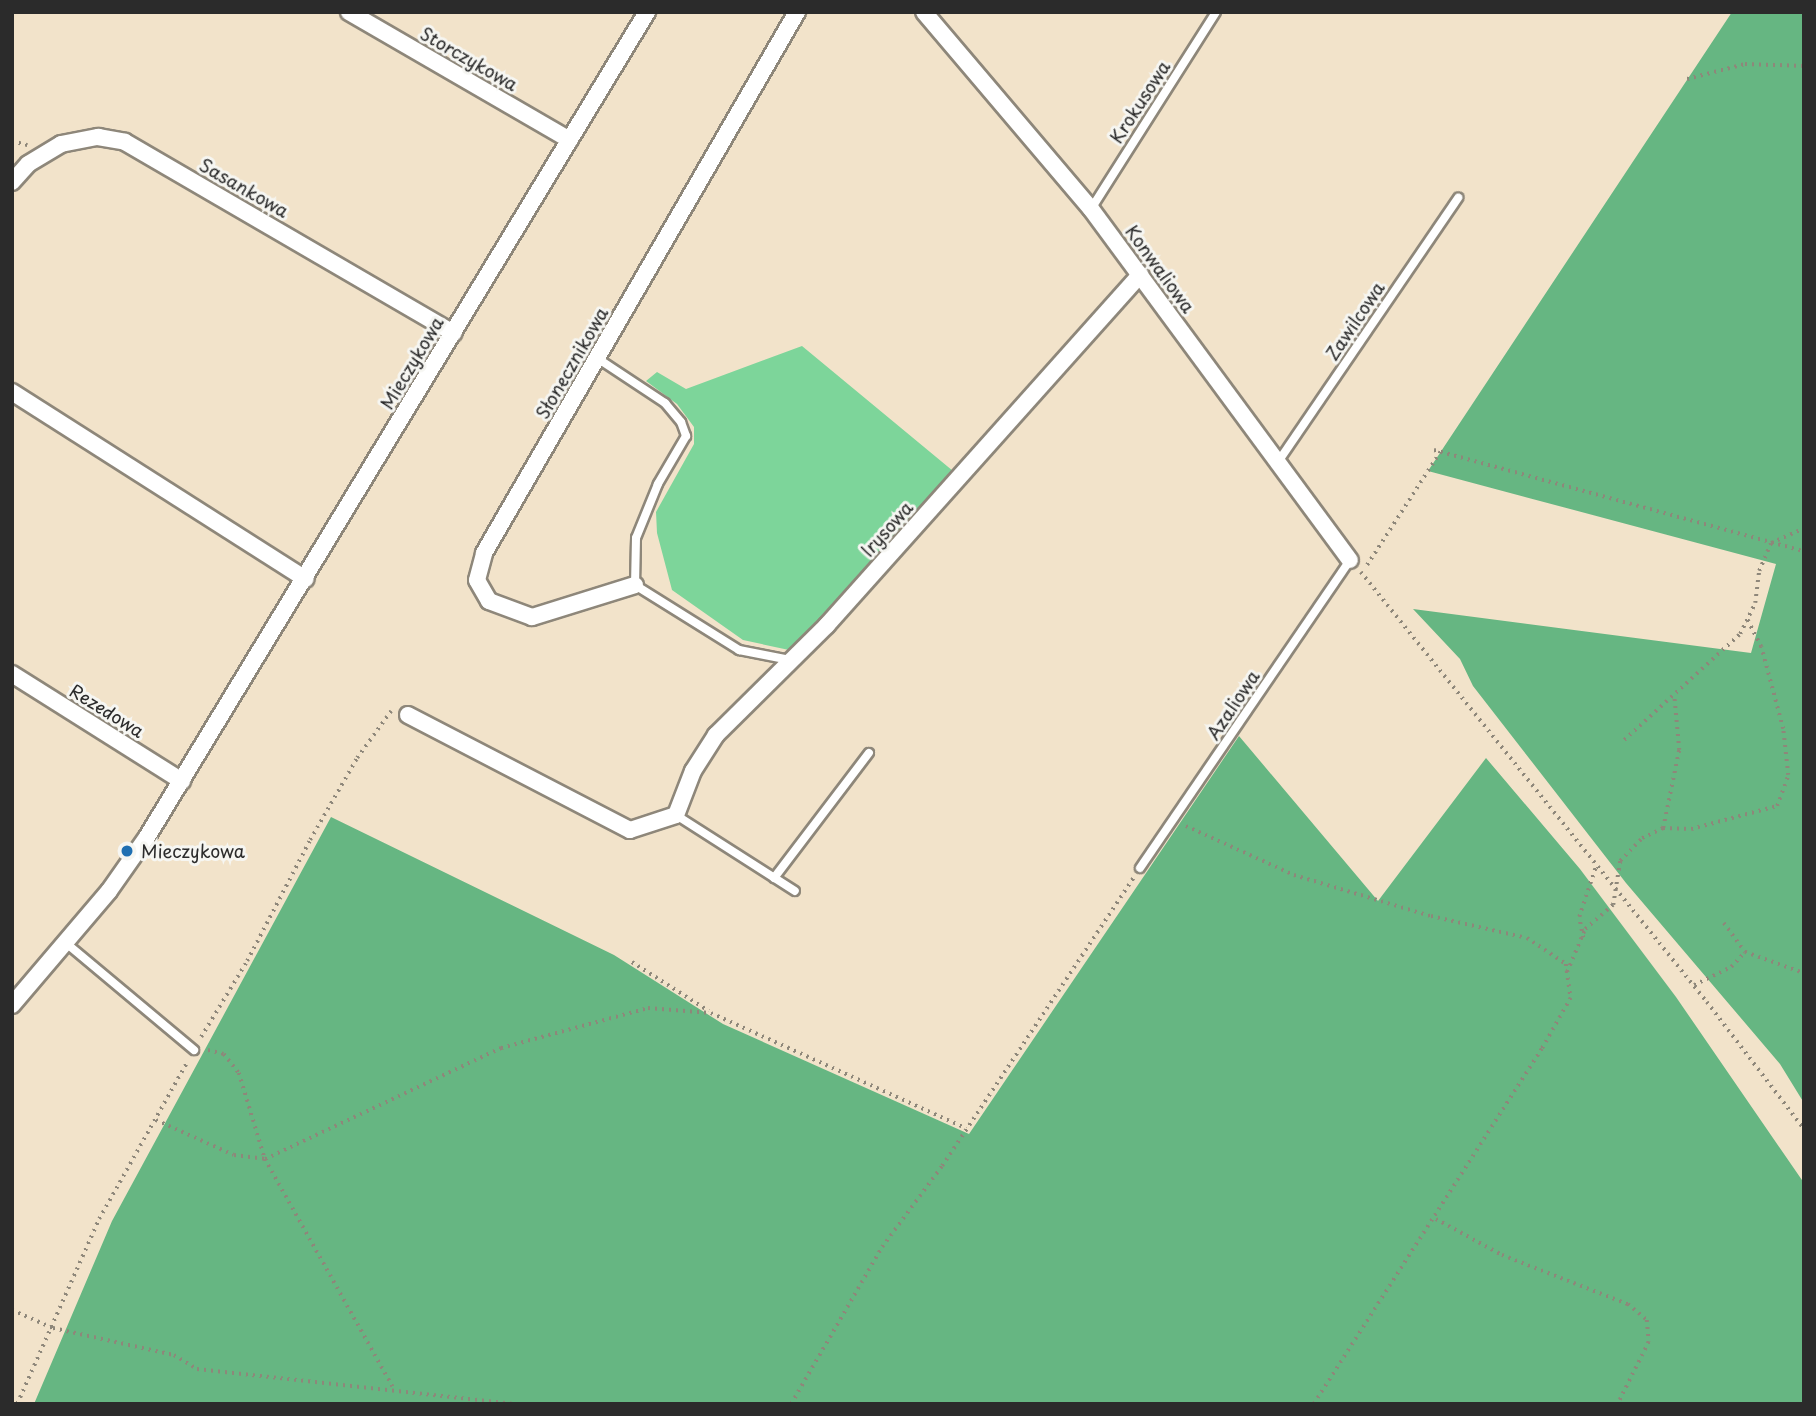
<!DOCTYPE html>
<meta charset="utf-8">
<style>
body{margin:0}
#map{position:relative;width:1816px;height:1416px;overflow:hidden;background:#f2e3ca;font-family:"Playpen Sans",sans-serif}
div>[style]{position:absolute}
.green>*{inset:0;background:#7dd59a}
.forest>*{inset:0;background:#66b682}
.path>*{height:3.5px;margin-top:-1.75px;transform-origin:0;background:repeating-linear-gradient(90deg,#8e877a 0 2px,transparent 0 7px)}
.roads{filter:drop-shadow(2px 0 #8e877a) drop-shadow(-2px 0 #8e877a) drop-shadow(0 2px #8e877a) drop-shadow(0 -2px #8e877a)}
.lane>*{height:8px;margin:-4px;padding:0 4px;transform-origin:4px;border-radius:4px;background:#fff}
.street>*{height:16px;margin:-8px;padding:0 8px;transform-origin:8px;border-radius:8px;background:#fff}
.dots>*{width:19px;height:19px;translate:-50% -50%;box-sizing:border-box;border:4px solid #f6f6f2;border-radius:50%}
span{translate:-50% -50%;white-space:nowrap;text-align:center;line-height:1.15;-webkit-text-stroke:6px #f6f6f2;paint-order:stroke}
.street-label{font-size:18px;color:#2b2b2b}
.poi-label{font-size:18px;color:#2b2b2b}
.left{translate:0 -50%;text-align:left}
.frame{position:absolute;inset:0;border:14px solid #2b2b2b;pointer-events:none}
</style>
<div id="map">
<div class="green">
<i style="clip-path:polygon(802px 346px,953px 471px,833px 607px,789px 650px,743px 640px,672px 590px,657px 533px,656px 512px,694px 444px,694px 427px,677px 404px,646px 381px,657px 372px,686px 389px)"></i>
</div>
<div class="forest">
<i style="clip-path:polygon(1732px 12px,1804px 12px,1804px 1103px,1780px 1064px,1626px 883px,1473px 686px,1460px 659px,1413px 609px,1751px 653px,1776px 564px,1428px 471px)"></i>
<i style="clip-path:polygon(1239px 736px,1378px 901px,1486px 758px,1580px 869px,1676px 997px,1804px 1183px,1804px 1404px,34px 1404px,112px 1221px,331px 817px,614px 955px,723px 1024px,969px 1134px)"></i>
</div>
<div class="path">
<i style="left:1687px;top:79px;width:60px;rotate:-14.5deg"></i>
<i style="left:1745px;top:64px;width:59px;rotate:1.9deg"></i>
<i style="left:12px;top:141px;width:16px;rotate:15deg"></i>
<i style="left:1434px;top:450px;width:384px;rotate:15.3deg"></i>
<i style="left:1367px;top:565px;width:135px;rotate:-57.1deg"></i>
<i style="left:1361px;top:572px;width:552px;rotate:51.18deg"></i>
<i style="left:1707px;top:1002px;width:160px;rotate:52.6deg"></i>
<i style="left:1624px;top:740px;width:157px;rotate:-42.4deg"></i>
<i style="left:1740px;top:634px;width:34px;rotate:-64deg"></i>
<i style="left:1755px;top:603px;width:32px;rotate:-83deg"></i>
<i style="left:1759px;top:571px;width:30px;rotate:-67deg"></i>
<i style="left:1771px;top:543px;width:36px;rotate:-24deg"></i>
<i style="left:1186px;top:826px;width:119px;rotate:24.4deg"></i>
<i style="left:1294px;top:875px;width:143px;rotate:16.7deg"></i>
<i style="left:1431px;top:916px;width:98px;rotate:12.9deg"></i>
<i style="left:1527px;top:938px;width:47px;rotate:33.7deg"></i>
<i style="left:1566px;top:964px;width:34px;rotate:82deg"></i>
<i style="left:1571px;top:998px;width:59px;rotate:119.6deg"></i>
<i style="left:1542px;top:1049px;width:422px;rotate:122.7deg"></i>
<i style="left:1663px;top:828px;width:80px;rotate:-78.4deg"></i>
<i style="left:1679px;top:750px;width:55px;rotate:-95.2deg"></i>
<i style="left:1724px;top:923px;width:36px;rotate:54deg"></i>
<i style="left:1745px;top:952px;width:63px;rotate:19.6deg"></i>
<i style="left:1583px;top:938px;width:21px;rotate:-101deg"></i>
<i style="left:1579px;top:917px;width:54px;rotate:-71.6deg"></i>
<i style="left:247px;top:961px;width:136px;rotate:-62.5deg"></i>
<i style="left:310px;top:840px;width:95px;rotate:-60.2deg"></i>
<i style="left:357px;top:758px;width:58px;rotate:-54.1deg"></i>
<i style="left:632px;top:962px;width:91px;rotate:32.5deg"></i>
<i style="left:1567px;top:972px;width:47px;rotate:-67.3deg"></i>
<i style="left:1585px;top:929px;width:37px;rotate:-41deg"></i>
<i style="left:1613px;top:905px;width:45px;rotate:-81deg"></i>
<i style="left:1620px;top:861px;width:32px;rotate:-46deg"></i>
<i style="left:1642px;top:838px;width:23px;rotate:-25deg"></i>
<i style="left:1663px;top:828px;width:28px;rotate:2deg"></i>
<i style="left:1691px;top:829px;width:89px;rotate:-15deg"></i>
<i style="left:1777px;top:806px;width:33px;rotate:-70deg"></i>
<i style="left:1788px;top:775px;width:46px;rotate:-96.2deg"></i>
<i style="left:1783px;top:729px;width:85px;rotate:-105deg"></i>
<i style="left:1761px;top:647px;width:31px;rotate:-117deg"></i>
<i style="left:1694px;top:985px;width:41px;rotate:-25.9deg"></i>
<i style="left:1731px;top:967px;width:19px;rotate:-47deg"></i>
<i style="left:201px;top:1037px;width:89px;rotate:-58.8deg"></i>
<i style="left:208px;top:1050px;width:16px;rotate:14deg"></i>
<i style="left:224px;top:1054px;width:24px;rotate:52deg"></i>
<i style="left:239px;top:1073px;width:90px;rotate:73.2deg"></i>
<i style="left:265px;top:1159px;width:261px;rotate:-25.2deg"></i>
<i style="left:501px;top:1048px;width:152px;rotate:-15.2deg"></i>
<i style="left:648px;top:1008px;width:63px;rotate:4.5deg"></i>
<i style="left:711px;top:1013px;width:280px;rotate:24.3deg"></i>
<i style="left:156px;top:1120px;width:85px;rotate:24.2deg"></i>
<i style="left:234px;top:1155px;width:31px;rotate:7deg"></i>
<i style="left:265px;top:1159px;width:261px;rotate:60.7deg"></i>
<i style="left:1436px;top:1219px;width:75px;rotate:28.6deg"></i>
<i style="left:1502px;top:1255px;width:135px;rotate:21.3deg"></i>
<i style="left:1628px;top:1304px;width:25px;rotate:40deg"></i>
<i style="left:1647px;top:1320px;width:22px;rotate:85deg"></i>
<i style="left:1649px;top:1342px;width:69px;rotate:116.6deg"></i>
<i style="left:12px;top:1310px;width:45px;rotate:23.7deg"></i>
<i style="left:53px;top:1328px;width:124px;rotate:12.6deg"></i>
<i style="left:174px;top:1355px;width:27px;rotate:31deg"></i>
<i style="left:197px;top:1369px;width:317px;rotate:6.3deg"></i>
<i style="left:12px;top:1375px;width:15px;rotate:90deg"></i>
<i style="left:17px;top:1404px;width:202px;rotate:-66.1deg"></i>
<i style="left:99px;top:1219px;width:180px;rotate:-60.7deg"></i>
<i style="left:791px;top:1404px;width:181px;rotate:-59.9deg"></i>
<i style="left:882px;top:1247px;width:101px;rotate:-53.5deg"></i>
<i style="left:942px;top:1166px;width:346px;rotate:-56.4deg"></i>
</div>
<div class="roads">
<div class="lane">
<i style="left:1091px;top:209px;width:233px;rotate:-57.6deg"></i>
<i style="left:597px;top:358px;width:82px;rotate:33.5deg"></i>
<i style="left:665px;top:403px;width:25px;rotate:50deg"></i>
<i style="left:681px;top:422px;width:15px;rotate:70deg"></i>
<i style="left:686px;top:436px;width:56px;rotate:120.3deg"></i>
<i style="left:658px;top:484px;width:58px;rotate:112.2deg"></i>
<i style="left:636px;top:538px;width:47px;rotate:91.2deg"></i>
<i style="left:635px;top:585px;width:123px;rotate:32deg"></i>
<i style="left:739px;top:650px;width:52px;rotate:11.1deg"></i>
<i style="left:1278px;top:462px;width:320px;rotate:-55.7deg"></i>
<i style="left:676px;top:815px;width:141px;rotate:32.6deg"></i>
<i style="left:1140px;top:868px;width:373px;rotate:-55.7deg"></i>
<i style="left:774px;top:878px;width:157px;rotate:-52.8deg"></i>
<i style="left:66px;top:943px;width:167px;rotate:39.9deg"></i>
</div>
<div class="street">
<i style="left:349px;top:12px;width:255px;rotate:30.1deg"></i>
<i style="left:924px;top:12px;width:258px;rotate:49.7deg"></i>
<i style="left:1091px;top:209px;width:436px;rotate:53.6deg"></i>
<i style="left:12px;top:182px;width:24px;rotate:-48deg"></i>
<i style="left:28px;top:164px;width:39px;rotate:-31deg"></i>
<i style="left:61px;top:144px;width:38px;rotate:-11deg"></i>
<i style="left:98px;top:137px;width:27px;rotate:10deg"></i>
<i style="left:125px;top:142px;width:380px;rotate:30.2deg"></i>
<i style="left:12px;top:392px;width:348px;rotate:32.5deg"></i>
<i style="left:635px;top:585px;width:108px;rotate:162.7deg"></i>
<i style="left:532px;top:617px;width:46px;rotate:-159.6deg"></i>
<i style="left:489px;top:601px;width:24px;rotate:-120deg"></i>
<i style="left:477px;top:580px;width:28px;rotate:-75deg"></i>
<i style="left:484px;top:553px;width:625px;rotate:-59.95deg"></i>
<i style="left:12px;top:674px;width:201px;rotate:32.2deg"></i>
<i style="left:408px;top:715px;width:250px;rotate:27.4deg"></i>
<i style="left:630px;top:830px;width:48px;rotate:-18.1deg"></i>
<i style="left:676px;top:815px;width:47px;rotate:-68.9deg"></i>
<i style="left:693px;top:771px;width:43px;rotate:-57.4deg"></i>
<i style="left:716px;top:735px;width:156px;rotate:-44.7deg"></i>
<i style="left:827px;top:625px;width:470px;rotate:-48.2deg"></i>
<i style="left:12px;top:1005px;width:150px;rotate:-49.6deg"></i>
<i style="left:109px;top:891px;width:66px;rotate:-54.9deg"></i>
<i style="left:147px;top:837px;width:965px;rotate:-58.78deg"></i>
</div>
</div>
<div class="dots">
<i style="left:127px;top:851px;background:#1f6fb2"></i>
</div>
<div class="street-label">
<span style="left:469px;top:59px;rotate:30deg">Storczykowa</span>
<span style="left:1140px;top:102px;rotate:-57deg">Krokusowa</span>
<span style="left:244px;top:188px;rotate:30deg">Sasankowa</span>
<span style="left:1160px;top:269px;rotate:54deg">Konwaliowa</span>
<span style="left:1355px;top:321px;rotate:-56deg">Zawilcowa</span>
<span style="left:412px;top:363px;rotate:-59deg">Mieczykowa</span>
<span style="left:572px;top:363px;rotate:-60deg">Słonecznikowa</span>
<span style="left:887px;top:529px;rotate:-48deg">Irysowa</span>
<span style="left:1233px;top:705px;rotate:-56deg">Azaliowa</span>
<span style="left:107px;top:711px;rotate:32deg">Rezedowa</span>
</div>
<div class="poi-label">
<span class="left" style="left:141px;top:851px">Mieczykowa</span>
</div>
<div class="frame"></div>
</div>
